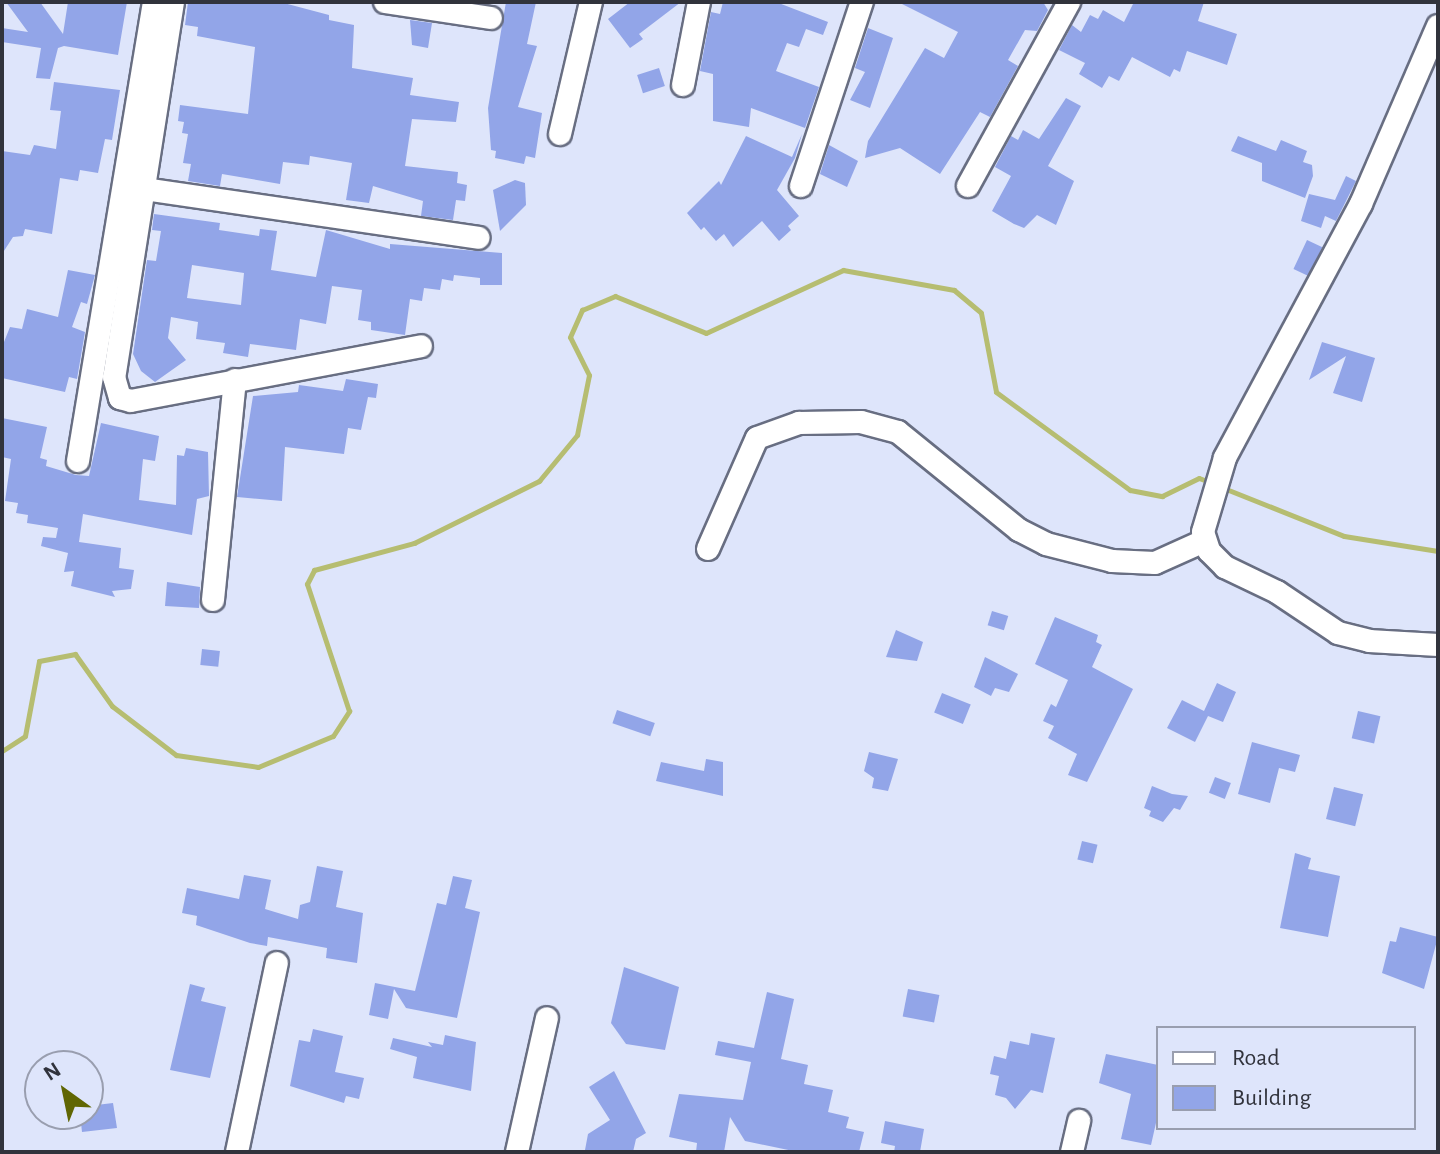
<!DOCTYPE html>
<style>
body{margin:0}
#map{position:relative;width:1440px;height:1154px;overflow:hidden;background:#dee5fb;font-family:"Alegreya Sans",sans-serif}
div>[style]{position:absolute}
.stream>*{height:5px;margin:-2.5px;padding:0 2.5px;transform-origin:2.5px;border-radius:2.5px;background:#b6bd71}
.building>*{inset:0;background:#92a5e8;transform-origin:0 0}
.roads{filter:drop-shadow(2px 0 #686e82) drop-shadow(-2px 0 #686e82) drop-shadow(0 2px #686e82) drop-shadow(0 -2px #686e82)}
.minor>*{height:22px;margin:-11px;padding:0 11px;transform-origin:11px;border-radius:11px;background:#fff}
span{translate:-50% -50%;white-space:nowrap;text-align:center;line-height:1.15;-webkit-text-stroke:7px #dee5fb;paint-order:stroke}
.frame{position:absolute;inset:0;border:4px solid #31333c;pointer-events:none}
.legend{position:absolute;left:1156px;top:1026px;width:260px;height:104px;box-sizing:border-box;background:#dee5fb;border:2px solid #999eaf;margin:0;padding:10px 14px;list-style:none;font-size:24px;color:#31333c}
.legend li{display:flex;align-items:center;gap:16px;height:40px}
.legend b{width:40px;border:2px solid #999eaf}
.north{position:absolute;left:24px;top:1050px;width:80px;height:80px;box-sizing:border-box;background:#dee5fb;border:2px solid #999eaf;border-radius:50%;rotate:327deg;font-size:22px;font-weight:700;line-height:32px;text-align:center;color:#31333c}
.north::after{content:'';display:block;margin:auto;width:28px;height:36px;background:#606603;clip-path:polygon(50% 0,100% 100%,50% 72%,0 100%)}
</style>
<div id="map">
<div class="stream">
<i style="left:1221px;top:487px;width:132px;rotate:21.7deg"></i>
<i style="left:1344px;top:536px;width:95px;rotate:9.1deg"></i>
<i style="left:2px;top:751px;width:27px;rotate:-33deg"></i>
<i style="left:25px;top:736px;width:76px;rotate:-79.4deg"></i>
<i style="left:39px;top:661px;width:37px;rotate:-11deg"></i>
<i style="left:75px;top:654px;width:64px;rotate:54.6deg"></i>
<i style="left:112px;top:706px;width:81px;rotate:37.4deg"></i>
<i style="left:176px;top:755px;width:83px;rotate:8.3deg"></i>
<i style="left:258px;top:767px;width:81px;rotate:-22.5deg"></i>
<i style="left:333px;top:736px;width:30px;rotate:-57deg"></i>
<i style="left:349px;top:711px;width:134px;rotate:-108.3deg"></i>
<i style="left:307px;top:584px;width:16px;rotate:-63deg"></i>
<i style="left:314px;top:570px;width:104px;rotate:-15.1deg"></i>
<i style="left:414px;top:543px;width:140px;rotate:-26.4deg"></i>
<i style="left:539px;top:481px;width:60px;rotate:-50.4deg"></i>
<i style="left:577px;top:435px;width:61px;rotate:-78.7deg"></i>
<i style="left:589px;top:375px;width:42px;rotate:-116.6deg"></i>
<i style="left:570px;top:337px;width:30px;rotate:-66deg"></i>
<i style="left:582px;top:310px;width:36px;rotate:-23deg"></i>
<i style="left:615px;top:296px;width:98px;rotate:22.1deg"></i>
<i style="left:706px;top:333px;width:151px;rotate:-24.7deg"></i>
<i style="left:843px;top:270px;width:113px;rotate:10.2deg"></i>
<i style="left:954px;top:290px;width:35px;rotate:40deg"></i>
<i style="left:981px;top:313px;width:80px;rotate:79.2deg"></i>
<i style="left:996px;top:392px;width:166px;rotate:36.2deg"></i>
<i style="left:1130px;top:490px;width:33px;rotate:11deg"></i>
<i style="left:1162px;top:496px;width:41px;rotate:-25.9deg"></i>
<i style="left:1199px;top:478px;width:14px;rotate:21deg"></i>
</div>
<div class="building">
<i style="clip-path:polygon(6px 2px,40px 2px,63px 34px,68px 2px,127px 2px,118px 55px,64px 46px,58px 48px,50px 79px,36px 78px,41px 48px,2px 42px,2px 28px,28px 32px)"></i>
<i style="clip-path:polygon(188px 2px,280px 2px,329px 15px,329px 20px,354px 25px,352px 68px,413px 78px,410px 95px,459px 102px,456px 122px,412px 119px,405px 166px,458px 172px,457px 183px,467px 185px,465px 201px,456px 200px,453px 220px,421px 216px,423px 201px,373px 186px,369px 203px,346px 200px,352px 163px,310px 156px,309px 165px,283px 162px,280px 184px,222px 174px,220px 186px,188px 181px,191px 164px,183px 163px,188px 134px,182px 133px,184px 122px,178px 121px,180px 105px,248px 114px,255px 47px,197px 36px,198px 27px,185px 25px)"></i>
<i style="clip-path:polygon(506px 2px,536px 2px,527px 44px,537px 46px,518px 107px,542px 113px,535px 158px,526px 156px,524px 164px,495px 158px,496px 151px,491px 150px,488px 108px)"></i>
<i style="clip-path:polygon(630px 2px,681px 2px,639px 34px,643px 39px,630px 48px,608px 19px)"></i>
<i style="clip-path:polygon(723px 2px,776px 2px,828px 22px,823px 35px,806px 29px,799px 47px,787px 43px,776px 71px,819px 87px,805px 128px,751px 108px,749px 127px,713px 121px,713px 74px,700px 71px,711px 12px,720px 14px)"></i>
<i style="clip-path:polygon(898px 2px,1043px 2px,1048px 10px,1037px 31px,1025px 30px,1008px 60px,1018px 66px,990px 117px,980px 112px,940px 174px,900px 148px,865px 158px,868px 141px,925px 48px,944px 58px,958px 32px)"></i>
<i style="clip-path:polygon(1134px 2px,1204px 2px,1198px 21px,1237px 34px,1227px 65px,1187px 51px,1180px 72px,1174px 69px,1170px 77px,1132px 57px,1119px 81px,1109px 76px,1102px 88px,1079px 74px,1085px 63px,1059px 50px,1072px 25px,1081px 32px,1090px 15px,1098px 19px,1103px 10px,1124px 22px)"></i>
<i style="clip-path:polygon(410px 20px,432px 23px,428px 48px,412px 45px)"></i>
<i style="clip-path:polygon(868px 28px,893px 38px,870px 108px,850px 100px,865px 72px,855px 68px)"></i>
<i style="left:659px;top:68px;width:19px;height:23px;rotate:72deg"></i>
<i style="clip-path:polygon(54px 82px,120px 90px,112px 140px,105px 139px,98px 173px,80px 170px,78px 181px,60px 178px,52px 234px,25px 229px,23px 236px,13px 237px,2px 254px,2px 151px,30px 155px,34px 145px,56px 149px,61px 111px,50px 110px)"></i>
<i style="clip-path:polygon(1066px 98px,1081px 106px,1048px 166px,1074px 181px,1056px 225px,1037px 215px,1024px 228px,1014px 224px,992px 211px,1011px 176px,995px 167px,1011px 136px,1018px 140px,1023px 130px,1039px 139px)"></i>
<i style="clip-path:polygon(802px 134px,795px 158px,777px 190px,799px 216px,788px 226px,791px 230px,779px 241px,762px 221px,733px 247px,724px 234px,716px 241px,704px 227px,701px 230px,687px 213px,719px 181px,721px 185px,746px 136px,792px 157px)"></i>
<i style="clip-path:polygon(1238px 136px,1276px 151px,1281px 140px,1307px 151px,1303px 162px,1312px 165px,1313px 176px,1305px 198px,1262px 181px,1262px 163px,1231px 151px)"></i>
<i style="clip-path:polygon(829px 145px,858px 161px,847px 187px,820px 174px)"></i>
<i style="clip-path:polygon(1346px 176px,1356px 181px,1336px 221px,1325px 216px,1321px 228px,1301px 221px,1309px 194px,1335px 200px)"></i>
<i style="clip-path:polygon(515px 180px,525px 183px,526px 205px,500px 231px,493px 190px)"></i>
<i style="clip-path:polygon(evenodd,154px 214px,220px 223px,219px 230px,259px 236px,260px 229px,277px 231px,271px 270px,316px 277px,326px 230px,390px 249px,390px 244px,502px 253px,502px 285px,480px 285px,480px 278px,454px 275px,453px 281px,442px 279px,440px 290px,424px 288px,422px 301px,410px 299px,405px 335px,371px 330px,371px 322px,358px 320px,362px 290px,332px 286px,326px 324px,300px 319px,296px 350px,250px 344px,248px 357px,223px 353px,225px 343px,196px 339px,198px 322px,171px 317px,168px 338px,186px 360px,155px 382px,141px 371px,133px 354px,147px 260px,156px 261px,161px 231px,152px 230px,154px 214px,192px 265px,244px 273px,241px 305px,187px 298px,192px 265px)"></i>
<i style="left:1307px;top:240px;width:17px;height:32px;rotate:25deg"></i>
<i style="clip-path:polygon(68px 270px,95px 275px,87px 304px,81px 302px,72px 327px,85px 332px,77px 379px,69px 377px,65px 392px,2px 378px,2px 347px,10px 327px,22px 329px,27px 309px,58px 317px)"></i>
<i style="clip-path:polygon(1322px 342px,1375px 358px,1362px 402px,1333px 393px,1346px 356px,1309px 380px)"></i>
<i style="clip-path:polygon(346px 379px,378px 384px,376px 398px,368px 397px,361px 430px,348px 428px,344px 454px,285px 447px,282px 501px,237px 497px,253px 396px,298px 392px,299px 385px,343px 391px)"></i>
<i style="clip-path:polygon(2px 418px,47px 427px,40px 458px,47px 460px,46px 466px,76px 475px,89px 476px,101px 423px,159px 436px,155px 461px,143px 459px,139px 500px,176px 505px,177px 455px,184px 456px,186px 448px,208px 452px,209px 496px,197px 499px,192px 535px,83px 514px,79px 542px,121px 548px,119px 568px,134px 570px,131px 589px,112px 591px,115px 597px,71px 586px,74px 571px,64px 572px,68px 553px,41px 546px,43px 537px,56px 538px,58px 528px,27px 523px,28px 515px,16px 513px,18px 503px,5px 501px,11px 459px,2px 457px)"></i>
<i style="clip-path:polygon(167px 582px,200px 587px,199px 608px,165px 606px)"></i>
<i style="left:992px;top:611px;width:17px;height:15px;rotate:17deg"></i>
<i style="clip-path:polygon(1055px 617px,1098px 635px,1096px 642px,1102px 645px,1092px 667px,1133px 689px,1087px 782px,1068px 775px,1077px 754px,1048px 738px,1054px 726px,1043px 721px,1051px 704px,1056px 707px,1068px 680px,1035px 664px)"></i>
<i style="clip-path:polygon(896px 630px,923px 642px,917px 661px,886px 657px)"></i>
<i style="left:202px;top:649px;width:18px;height:16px;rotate:6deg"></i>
<i style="clip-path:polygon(985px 657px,1018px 674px,1009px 692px,995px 688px,991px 696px,974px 687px)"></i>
<i style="clip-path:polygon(1217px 683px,1236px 692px,1223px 722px,1208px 716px,1195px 742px,1167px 728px,1182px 700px,1204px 711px)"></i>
<i style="left:942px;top:693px;width:31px;height:21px;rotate:22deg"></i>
<i style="left:617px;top:710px;width:40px;height:14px;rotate:19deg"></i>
<i style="left:1358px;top:711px;width:23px;height:28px;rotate:13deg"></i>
<i style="clip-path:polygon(1252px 742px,1300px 755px,1295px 772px,1279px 768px,1270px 803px,1238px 794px)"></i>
<i style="clip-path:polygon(869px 752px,898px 759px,888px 791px,872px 788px,874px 778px,864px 771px)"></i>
<i style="clip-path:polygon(706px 759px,723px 762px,723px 796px,656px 781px,661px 762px,704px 771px)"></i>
<i style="left:1215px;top:777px;width:17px;height:17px;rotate:21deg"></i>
<i style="clip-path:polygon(1152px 786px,1172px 794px,1188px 796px,1180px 810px,1174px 808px,1163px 822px,1149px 816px,1151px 811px,1144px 808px)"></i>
<i style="left:1334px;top:787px;width:30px;height:33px;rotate:14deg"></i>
<i style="left:1082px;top:841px;width:16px;height:19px;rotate:14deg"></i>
<i style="clip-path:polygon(1295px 853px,1311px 858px,1308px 869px,1340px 876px,1328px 937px,1280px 928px)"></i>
<i style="clip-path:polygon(317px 866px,343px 871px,336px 907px,363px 913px,357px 963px,326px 958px,327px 948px,268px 937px,267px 946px,250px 943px,196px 925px,197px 916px,182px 913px,187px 888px,239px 899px,244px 875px,271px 880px,265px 909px,298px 919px,300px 905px,310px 902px)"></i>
<i style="clip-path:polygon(453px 876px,472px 880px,465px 908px,480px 912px,457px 1018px,406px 1008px,394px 989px,388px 1019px,369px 1015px,375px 983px,415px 991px,437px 903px,446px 905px)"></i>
<i style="clip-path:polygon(1400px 927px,1438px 937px,1424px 989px,1382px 973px,1390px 941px,1396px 942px)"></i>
<i style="clip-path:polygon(624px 967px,679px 987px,665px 1050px,626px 1044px,611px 1023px)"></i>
<i style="clip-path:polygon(190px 984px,205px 988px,201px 1001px,226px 1007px,210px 1078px,170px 1070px)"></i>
<i style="left:908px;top:989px;width:32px;height:28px;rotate:11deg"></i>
<i style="clip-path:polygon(767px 992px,794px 999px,781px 1059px,808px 1065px,804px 1084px,833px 1090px,828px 1112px,849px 1117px,846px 1128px,864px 1132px,859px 1152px,798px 1152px,745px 1141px,730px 1117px,724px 1152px,696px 1152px,697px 1143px,669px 1137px,679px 1094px,743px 1100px,751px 1062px,715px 1055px,718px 1041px,754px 1048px)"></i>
<i style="clip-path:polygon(313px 1029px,343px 1036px,335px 1072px,364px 1078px,359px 1099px,346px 1096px,344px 1103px,290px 1086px,299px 1040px,310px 1042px)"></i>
<i style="clip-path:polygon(1031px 1033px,1055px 1038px,1043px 1093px,1031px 1090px,1015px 1109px,1006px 1098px,995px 1095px,999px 1076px,990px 1074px,994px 1056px,1006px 1059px,1010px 1041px,1029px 1045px)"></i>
<i style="clip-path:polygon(445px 1035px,476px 1042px,471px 1091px,413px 1078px,417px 1057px,390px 1049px,393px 1038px,432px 1047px,428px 1042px,443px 1045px)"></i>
<i style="clip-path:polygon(1106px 1054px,1158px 1065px,1158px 1114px,1151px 1145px,1121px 1139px,1131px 1094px,1099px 1083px)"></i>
<i style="clip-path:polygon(614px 1071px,646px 1133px,636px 1139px,633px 1152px,585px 1150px,588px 1134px,610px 1120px,589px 1087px)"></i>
<i style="clip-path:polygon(113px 1103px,117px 1128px,82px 1132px,80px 1114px,88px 1114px,88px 1106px)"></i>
<i style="clip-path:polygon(885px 1121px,924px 1129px,920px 1152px,894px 1152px,895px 1146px,881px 1143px)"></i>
</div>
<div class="roads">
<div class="minor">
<i style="left:173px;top:2px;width:380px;rotate:98.9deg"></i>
<i style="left:114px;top:377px;width:22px;rotate:74deg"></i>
<i style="left:120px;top:398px;width:11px;rotate:15deg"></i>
<i style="left:131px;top:401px;width:295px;rotate:-10.7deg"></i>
<i style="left:385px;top:2px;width:107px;rotate:8.6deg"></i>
<i style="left:1438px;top:26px;width:194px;rotate:113.4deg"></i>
<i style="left:1361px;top:204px;width:288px;rotate:118.2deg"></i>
<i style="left:1225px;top:458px;width:77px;rotate:106.6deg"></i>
<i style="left:1203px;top:532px;width:20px;rotate:72deg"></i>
<i style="left:1209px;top:551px;width:23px;rotate:45deg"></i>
<i style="left:1225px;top:567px;width:58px;rotate:25.7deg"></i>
<i style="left:1277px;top:592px;width:73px;rotate:33.9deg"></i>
<i style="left:1338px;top:633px;width:32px;rotate:14deg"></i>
<i style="left:1369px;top:641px;width:69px;rotate:3.3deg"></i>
<i style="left:683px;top:85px;width:85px;rotate:-79.1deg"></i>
<i style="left:560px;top:134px;width:136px;rotate:-76.8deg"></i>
<i style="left:801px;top:186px;width:194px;rotate:-71.7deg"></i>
<i style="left:968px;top:186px;width:210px;rotate:-61.2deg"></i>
<i style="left:144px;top:189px;width:338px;rotate:8.3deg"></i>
<i style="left:78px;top:461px;width:465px;rotate:-80.6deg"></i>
<i style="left:708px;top:549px;width:121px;rotate:-66.2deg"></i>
<i style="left:757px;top:438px;width:45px;rotate:-19.7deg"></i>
<i style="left:799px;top:423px;width:62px;rotate:-0.9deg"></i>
<i style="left:861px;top:422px;width:38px;rotate:15deg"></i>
<i style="left:898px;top:432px;width:156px;rotate:39deg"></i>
<i style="left:1019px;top:530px;width:30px;rotate:27deg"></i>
<i style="left:1046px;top:544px;width:68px;rotate:14.4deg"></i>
<i style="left:1112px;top:561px;width:43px;rotate:2.7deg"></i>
<i style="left:1155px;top:563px;width:54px;rotate:-24.2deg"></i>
<i style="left:213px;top:600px;width:221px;rotate:-84.3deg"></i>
<i style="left:237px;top:1152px;width:193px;rotate:-78.1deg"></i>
<i style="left:517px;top:1152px;width:137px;rotate:-77.4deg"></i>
<i style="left:1072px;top:1152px;width:32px;rotate:-77deg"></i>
</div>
</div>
<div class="frame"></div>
<ul class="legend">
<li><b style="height:10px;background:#fff"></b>Road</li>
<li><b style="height:22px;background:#92a5e8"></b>Building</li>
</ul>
<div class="north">N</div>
</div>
